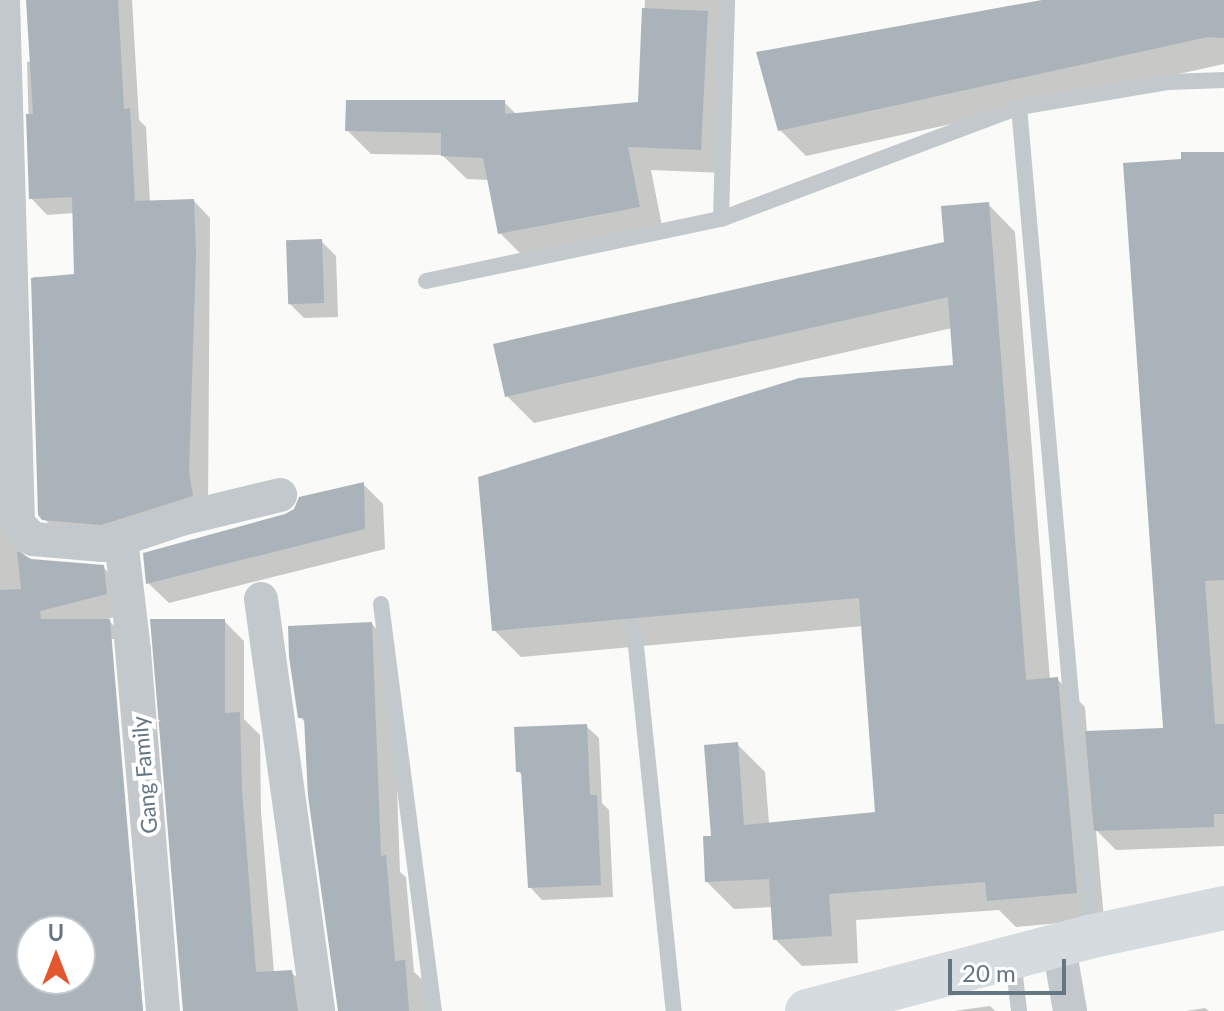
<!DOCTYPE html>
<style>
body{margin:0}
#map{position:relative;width:1224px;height:1011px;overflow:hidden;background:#fafaf8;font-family:Lato,sans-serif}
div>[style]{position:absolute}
.shadow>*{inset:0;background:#0003}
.building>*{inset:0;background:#aab3b9;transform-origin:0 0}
.service>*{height:16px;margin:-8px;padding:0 8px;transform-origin:8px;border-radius:8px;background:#c3c8cc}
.minor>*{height:34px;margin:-17px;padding:0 17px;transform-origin:17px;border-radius:17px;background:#c3c8cc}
.primary>*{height:44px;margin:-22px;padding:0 22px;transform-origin:22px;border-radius:22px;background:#d6dbdf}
span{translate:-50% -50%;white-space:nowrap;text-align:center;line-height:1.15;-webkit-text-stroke:8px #fff;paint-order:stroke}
.street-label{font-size:22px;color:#657683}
.north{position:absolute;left:16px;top:915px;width:80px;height:80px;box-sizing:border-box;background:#fff;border:2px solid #c1c8cd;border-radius:50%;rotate:0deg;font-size:22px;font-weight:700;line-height:32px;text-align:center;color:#657683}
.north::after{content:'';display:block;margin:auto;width:28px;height:36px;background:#e4572e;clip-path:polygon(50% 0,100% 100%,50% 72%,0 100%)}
.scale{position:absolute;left:948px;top:959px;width:118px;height:36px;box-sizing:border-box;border:4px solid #657683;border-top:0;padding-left:10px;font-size:24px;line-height:28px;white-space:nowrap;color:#657683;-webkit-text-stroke:6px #fff;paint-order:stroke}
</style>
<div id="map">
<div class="shadow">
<i style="clip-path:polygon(28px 0,132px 0,139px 120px,146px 127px,150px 203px,194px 201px,210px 218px,208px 512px,61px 535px,40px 515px,33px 277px,76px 276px,74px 213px,47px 215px,31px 198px,27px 62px,32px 61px)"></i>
<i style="clip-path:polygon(645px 0,734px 0,724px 173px,651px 170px,663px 231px,524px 257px,500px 233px,489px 180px,467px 179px,442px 155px,371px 154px,347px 130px,504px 102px,517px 115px,640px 104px)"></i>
<i style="clip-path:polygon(1046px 0,1224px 0,1224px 64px,806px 156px,780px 130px)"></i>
<i style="clip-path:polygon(evenodd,0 80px,17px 546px,30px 561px,103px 567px,123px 587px,126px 614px,107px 619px,130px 641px,147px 1011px,114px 639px,110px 639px,143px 1011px,0 1011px,0 80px,32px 931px,80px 931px,80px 979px,32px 979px,32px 931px)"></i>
<i style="clip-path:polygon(1224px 154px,1224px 846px,1116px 850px,1096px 830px,1104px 919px,1016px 927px,999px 910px,856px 920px,858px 963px,802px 966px,775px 939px,773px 907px,734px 909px,707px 882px,713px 838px,737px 744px,765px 772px,769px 824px,877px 814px,863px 626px,521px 657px,494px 630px,955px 367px,952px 328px,534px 423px,507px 396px,946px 243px,988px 204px,1015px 232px,1050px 680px,1058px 680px,1085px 707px,1087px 733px,1165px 730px,1183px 161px)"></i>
<i style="clip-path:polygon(321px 241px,336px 256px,338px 317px,304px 318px,289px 303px)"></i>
<i style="clip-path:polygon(363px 484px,383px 504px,385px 549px,169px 603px,148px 583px,286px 516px)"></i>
<i style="clip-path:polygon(224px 621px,244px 641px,244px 719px,260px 735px,261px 811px,274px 973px,291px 972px,312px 992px,315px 1011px,185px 1011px)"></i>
<i style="clip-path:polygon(372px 624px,392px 645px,400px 872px,406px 877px,414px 972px,425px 982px,427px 1011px,339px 1011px,307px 724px,300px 717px)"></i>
<i style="clip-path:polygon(586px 726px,599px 738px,602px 803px,609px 810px,613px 897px,542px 900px,530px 887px,524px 777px,518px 771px)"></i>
<i style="clip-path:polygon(990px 1006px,995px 1011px,954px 1011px)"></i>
<i style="clip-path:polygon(1205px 1008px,1209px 1011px,1186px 1011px)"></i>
</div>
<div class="building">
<i style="clip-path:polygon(26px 0,118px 0,124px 109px,130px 108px,135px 201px,194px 199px,196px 254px,189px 472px,193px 496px,101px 525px,42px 520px,38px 515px,31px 278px,74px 274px,72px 197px,29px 199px,26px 114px,33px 114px)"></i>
<i style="clip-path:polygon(1042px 0,1224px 0,1224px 38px,1208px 37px,778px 131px,756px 52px)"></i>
<i style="clip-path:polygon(642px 8px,708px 11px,701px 150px,628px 147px,640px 207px,498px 234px,483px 158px,441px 156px,441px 133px,345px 131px,346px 100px,505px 100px,505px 114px,638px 102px)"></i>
<i style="clip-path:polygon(1181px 152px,1224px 152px,1224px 580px,1205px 581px,1215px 724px,1224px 724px,1224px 814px,1214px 814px,1214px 827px,1094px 831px,1085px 731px,1163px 728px,1123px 163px,1181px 159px)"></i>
<i style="clip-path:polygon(989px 202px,1026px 680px,1058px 677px,1077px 893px,987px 901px,985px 882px,829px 894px,832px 936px,773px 940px,769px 879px,705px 882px,703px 836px,711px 836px,704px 745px,738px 742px,744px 825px,875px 812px,859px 598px,492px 631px,478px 477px,799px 378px,953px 365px,948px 297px,505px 397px,493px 344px,944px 242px,941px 206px)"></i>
<i style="left:322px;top:239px;width:64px;height:36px;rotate:88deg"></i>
<i style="clip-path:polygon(364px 482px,365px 529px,146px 584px,143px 553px,285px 514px,294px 509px,299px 497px)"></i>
<i style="clip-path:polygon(evenodd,17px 551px,31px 559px,104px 565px,107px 594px,40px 611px,41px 619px,110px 619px,143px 1011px,0 1011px,0 590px,21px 589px,17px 551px,32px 931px,80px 931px,80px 979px,32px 979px,32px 931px)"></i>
<i style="clip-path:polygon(150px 619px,225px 619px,225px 713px,240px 712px,242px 790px,256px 972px,292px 970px,298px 1011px,183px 1011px)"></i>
<i style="clip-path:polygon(372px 622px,381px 856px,386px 855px,395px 961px,405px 960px,409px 1011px,338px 1011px,308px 796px,304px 718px,298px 718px,289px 657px,288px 626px)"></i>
<i style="clip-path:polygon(587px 724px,590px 795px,597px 795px,601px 885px,528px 888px,521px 772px,516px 772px,514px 727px)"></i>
</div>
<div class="service">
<i style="left:1019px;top:107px;width:830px;rotate:84.96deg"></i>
<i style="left:721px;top:219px;width:219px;rotate:-88.4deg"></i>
<i style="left:426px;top:281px;width:301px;rotate:-11.9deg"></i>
<i style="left:721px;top:219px;width:318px;rotate:-20.6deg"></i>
<i style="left:1019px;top:107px;width:152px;rotate:-9.5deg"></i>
<i style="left:1169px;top:82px;width:55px;rotate:-2.1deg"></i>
<i style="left:381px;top:604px;width:410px;rotate:82.6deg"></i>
<i style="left:634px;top:627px;width:386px;rotate:84.1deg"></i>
<i style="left:1013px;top:959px;width:52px;rotate:83.4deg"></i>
</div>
<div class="minor">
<i style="left:3px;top:0;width:524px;rotate:88.36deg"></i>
<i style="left:18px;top:524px;width:21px;rotate:45deg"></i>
<i style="left:33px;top:539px;width:70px;rotate:4.9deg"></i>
<i style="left:103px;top:545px;width:82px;rotate:-18.4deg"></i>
<i style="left:181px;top:519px;width:102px;rotate:-13.6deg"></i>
<i style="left:121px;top:540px;width:112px;rotate:83.3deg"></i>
<i style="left:134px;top:651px;width:361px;rotate:85.4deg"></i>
<i style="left:261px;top:599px;width:416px;rotate:82.1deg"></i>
<i style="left:1059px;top:947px;width:65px;rotate:80.2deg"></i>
</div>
<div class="primary">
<i style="left:807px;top:1011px;width:296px;rotate:-14.7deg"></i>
<i style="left:1093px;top:936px;width:134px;rotate:-12.1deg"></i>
</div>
<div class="street-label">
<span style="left:144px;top:775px;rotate:-95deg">Gang Family</span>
</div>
<div class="north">U</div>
<div class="scale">20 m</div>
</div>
